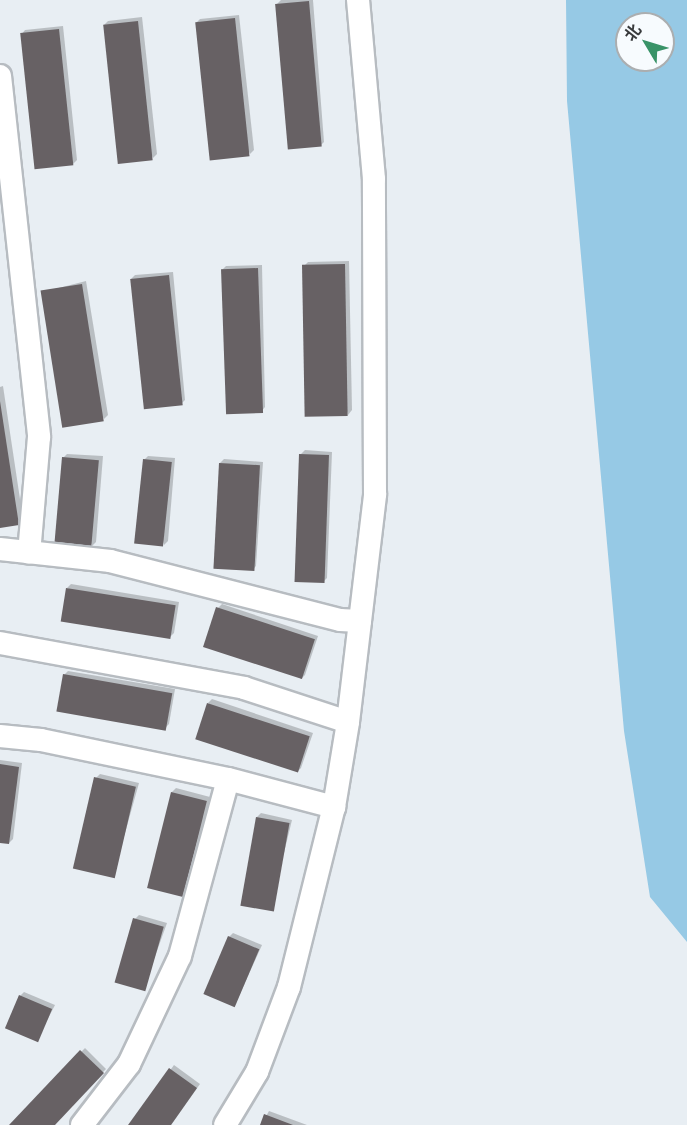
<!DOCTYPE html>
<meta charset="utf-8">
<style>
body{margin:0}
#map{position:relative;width:687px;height:1125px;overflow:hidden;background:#e8eef3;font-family:"Asap Condensed","Noto Sans SC",sans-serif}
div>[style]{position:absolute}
.water>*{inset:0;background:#96c9e5}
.shadow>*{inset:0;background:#0003}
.building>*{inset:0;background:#676164;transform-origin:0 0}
.roads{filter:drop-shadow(2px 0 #b7bcc1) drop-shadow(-2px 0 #b7bcc1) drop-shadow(0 2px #b7bcc1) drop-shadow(0 -2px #b7bcc1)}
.minor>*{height:22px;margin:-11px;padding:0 11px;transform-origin:11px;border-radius:11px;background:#fff}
span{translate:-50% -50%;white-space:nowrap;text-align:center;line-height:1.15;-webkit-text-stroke:6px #f7fbfe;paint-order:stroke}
.north{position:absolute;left:615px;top:12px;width:60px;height:60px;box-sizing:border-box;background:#f7fbfe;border:2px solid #abaeb0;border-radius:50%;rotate:308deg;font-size:16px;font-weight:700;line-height:24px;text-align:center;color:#383a3c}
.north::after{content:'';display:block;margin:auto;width:21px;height:27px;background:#399368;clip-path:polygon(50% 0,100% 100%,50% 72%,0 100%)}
</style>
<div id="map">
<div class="water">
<i style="clip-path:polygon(evenodd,566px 0,687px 0,687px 942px,650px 897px,624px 731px,567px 101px,566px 0,627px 24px,663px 24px,663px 60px,627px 60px,627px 24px)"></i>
</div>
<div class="shadow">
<i style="clip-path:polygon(281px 0,313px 0,324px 142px,320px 146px,277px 4px)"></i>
<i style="clip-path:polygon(239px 15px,254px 150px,250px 154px,196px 23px,200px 19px)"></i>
<i style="clip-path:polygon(142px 17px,157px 154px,153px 158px,104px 25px,108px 21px)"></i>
<i style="clip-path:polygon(63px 26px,77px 160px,73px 164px,21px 35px,25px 30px)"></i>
<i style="clip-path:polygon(349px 261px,352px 410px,348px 415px,304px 266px,308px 262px)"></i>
<i style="clip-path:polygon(262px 265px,265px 407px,261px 412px,222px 270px,226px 266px)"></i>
<i style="clip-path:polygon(173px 272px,185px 400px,181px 404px,131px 279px,135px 275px)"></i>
<i style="clip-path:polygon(86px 281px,108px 415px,104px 419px,43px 292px)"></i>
<i style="clip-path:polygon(3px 386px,23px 519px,0 526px,0 387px)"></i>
<i style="clip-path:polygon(305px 450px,332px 452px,327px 578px,323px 582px,301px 454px)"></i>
<i style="clip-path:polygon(67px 454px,103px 456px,96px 542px,92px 546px,63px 458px)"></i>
<i style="clip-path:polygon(148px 456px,175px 458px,168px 541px,164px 545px,144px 460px)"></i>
<i style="clip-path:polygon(224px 459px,263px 462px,256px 566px,252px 570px,220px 463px)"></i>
<i style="clip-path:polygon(71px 584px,179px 602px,174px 633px,170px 637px,67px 588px)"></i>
<i style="clip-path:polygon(222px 604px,318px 636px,305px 675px,301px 679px,218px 608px)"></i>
<i style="clip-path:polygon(68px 671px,175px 689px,169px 724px,165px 728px,64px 675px)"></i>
<i style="clip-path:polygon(212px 699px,313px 733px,301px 768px,297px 772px,208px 703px)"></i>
<i style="clip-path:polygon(0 760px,22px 763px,13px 839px,9px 843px,0 842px)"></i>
<i style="clip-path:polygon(100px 774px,139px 783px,113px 876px,96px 778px)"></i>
<i style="clip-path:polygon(176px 788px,210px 797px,183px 895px,172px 792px)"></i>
<i style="clip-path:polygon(261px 813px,292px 820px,270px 910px,257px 817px)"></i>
<i style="clip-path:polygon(139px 915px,167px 923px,143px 990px,135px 919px)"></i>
<i style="clip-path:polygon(233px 933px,262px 945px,235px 1005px,229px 937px)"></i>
<i style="clip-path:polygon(24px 992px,55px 1005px,37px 1040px,20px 996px)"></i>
<i style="clip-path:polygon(85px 1048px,106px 1069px,53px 1125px,11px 1125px)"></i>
<i style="clip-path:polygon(174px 1065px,200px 1084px,171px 1125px,130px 1125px)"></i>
<i style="clip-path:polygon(269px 1111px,307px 1125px,261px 1125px)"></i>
</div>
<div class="building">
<i style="left:309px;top:1px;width:146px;height:34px;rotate:85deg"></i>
<i style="left:235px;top:18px;width:139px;height:40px;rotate:84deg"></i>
<i style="left:138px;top:21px;width:140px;height:35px;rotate:84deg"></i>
<i style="left:59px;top:29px;width:137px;height:39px;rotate:84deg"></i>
<i style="left:345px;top:264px;width:152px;height:43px;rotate:89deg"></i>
<i style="left:258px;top:268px;width:145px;height:37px;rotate:88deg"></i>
<i style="left:169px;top:275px;width:131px;height:39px;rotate:84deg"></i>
<i style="left:82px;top:284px;width:139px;height:42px;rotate:81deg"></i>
<i style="clip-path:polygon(0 401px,19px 525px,0 528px)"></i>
<i style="left:299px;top:454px;width:30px;height:128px;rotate:2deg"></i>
<i style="left:62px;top:457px;width:37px;height:88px;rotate:5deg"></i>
<i style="left:143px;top:459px;width:29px;height:85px;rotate:6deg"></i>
<i style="left:219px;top:463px;width:41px;height:106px;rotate:3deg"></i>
<i style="left:66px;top:588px;width:111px;height:34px;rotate:9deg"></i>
<i style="left:216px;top:607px;width:104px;height:42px;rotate:18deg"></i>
<i style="left:63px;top:674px;width:111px;height:38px;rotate:10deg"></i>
<i style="left:207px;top:703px;width:108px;height:38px;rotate:18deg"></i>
<i style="clip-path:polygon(0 764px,19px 767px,9px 844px,0 843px)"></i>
<i style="left:94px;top:777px;width:43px;height:94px;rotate:13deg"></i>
<i style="left:171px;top:792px;width:37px;height:99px;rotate:14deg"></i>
<i style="left:256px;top:817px;width:34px;height:90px;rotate:10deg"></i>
<i style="left:133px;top:918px;width:32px;height:67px;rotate:16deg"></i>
<i style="left:228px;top:936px;width:34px;height:63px;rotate:23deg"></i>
<i style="left:19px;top:995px;width:36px;height:36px;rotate:23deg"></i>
<i style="clip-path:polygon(80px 1050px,104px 1073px,55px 1125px,9px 1125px)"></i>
<i style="clip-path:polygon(169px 1068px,197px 1088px,171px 1125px,128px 1125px)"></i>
<i style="clip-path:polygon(264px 1114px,293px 1125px,260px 1125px)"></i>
</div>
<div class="roads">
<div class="minor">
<i style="left:0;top:76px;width:363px;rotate:83.8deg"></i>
<i style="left:39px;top:437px;width:116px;rotate:94.9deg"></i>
<i style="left:0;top:549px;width:111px;rotate:6.2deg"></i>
<i style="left:110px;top:561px;width:237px;rotate:14.4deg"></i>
<i style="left:340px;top:620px;width:20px;rotate:3deg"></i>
<i style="left:0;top:643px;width:248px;rotate:10.4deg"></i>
<i style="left:244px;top:688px;width:109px;rotate:18.1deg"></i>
<i style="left:0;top:736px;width:41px;rotate:5.6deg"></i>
<i style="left:41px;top:740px;width:191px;rotate:11.8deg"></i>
<i style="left:228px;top:779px;width:110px;rotate:14.8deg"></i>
<i style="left:82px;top:1125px;width:77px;rotate:-52.4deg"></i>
<i style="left:129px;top:1064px;width:119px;rotate:-64.7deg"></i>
<i style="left:180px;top:956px;width:183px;rotate:-74.8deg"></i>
<i style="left:225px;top:1125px;width:62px;rotate:-58.9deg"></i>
<i style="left:257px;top:1072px;width:91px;rotate:-69.4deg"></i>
<i style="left:289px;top:987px;width:186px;rotate:-76deg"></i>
<i style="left:334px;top:807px;width:86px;rotate:-80.6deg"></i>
<i style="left:348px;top:722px;width:230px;rotate:-83.2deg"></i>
<i style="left:375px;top:494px;width:315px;rotate:-90.2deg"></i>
<i style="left:374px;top:179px;width:180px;rotate:-95.1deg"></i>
</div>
</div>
<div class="north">北</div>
</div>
